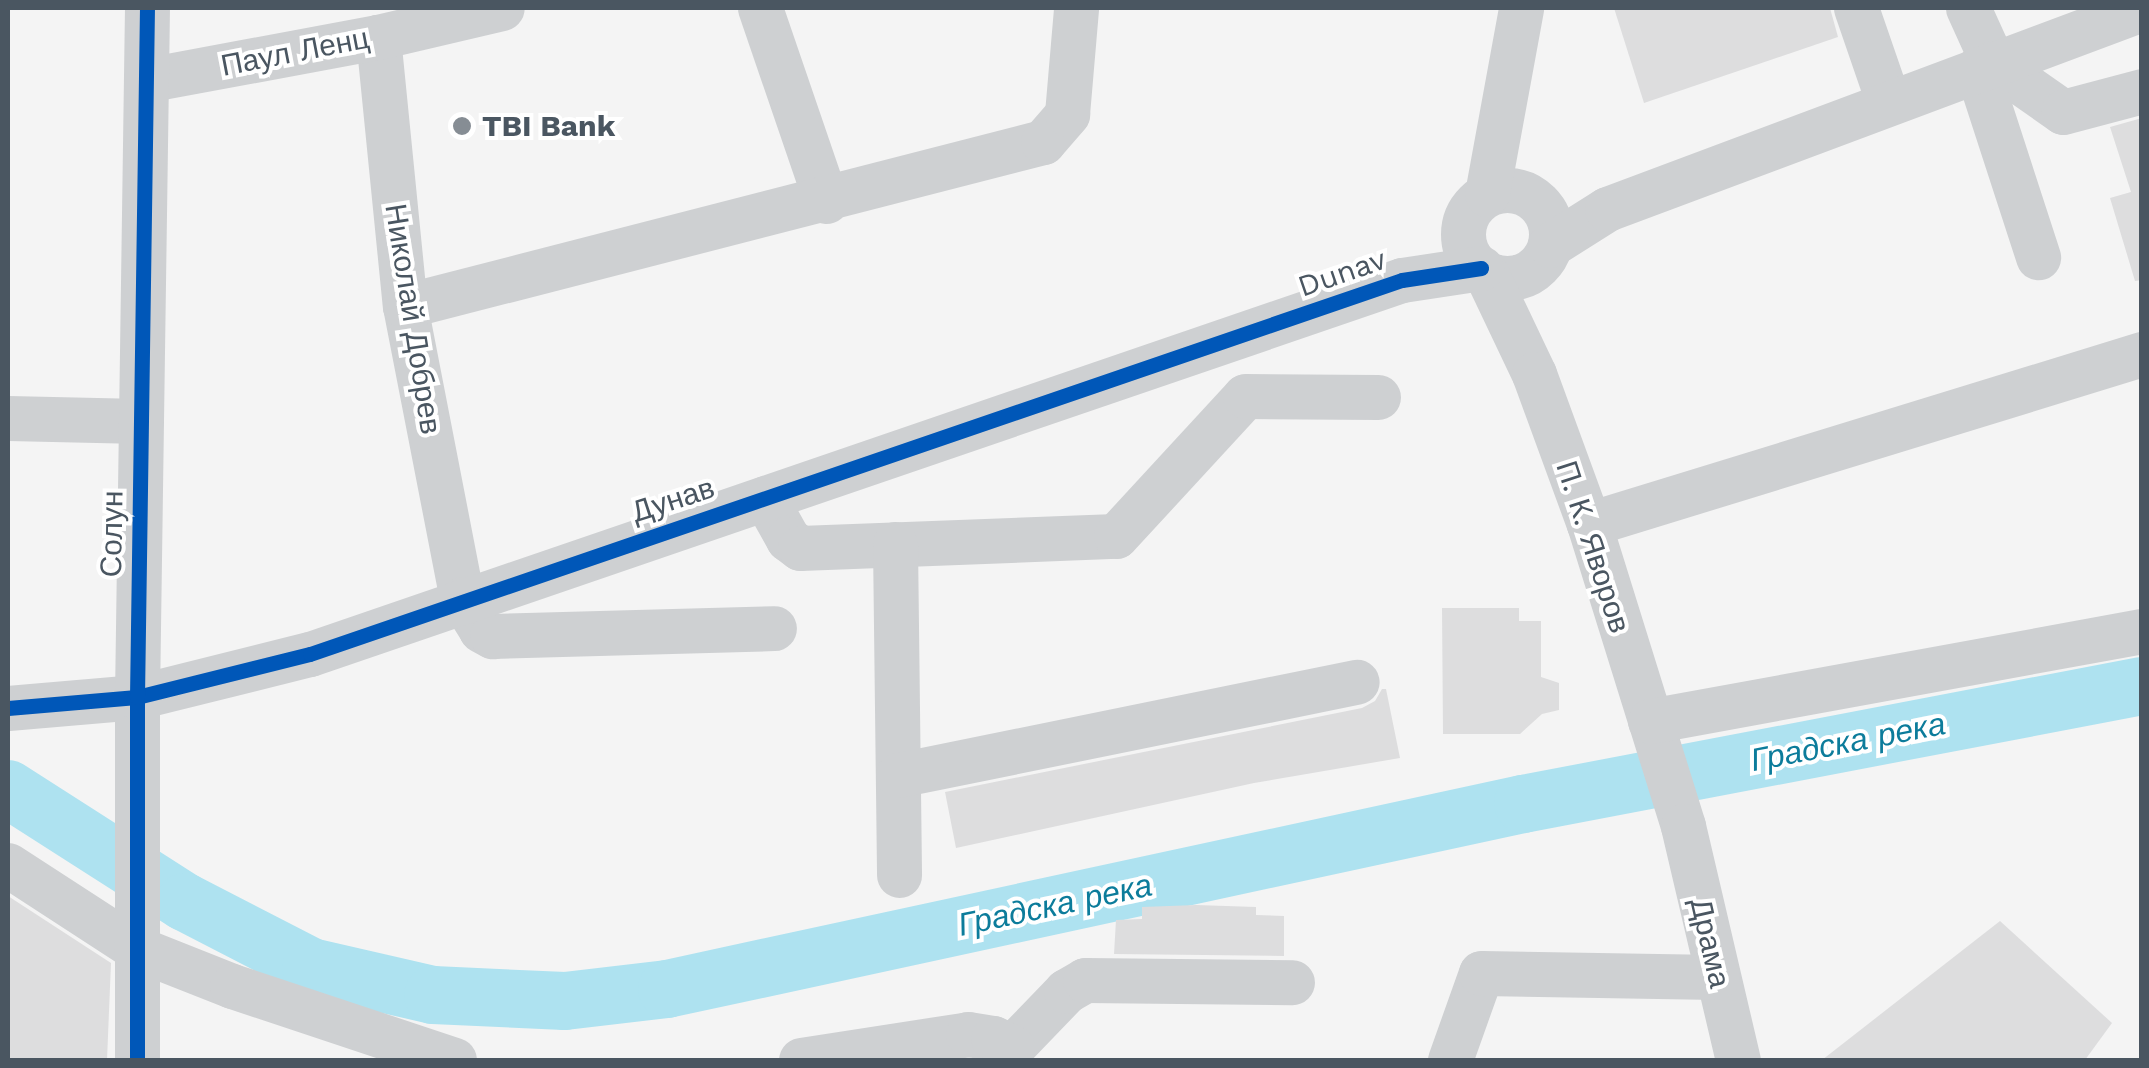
<!DOCTYPE html>
<meta charset="utf-8">
<style>
body{margin:0}
#map{position:relative;width:2149px;height:1068px;overflow:hidden;background:#f4f4f4;font-family:"Work Sans",sans-serif}
div>[style]{position:absolute}
.river>*{height:58px;margin:-29px;padding:0 29px;transform-origin:29px;border-radius:29px;background:#aee2f0}
.building>*{inset:0;background:#ddddde}
.minor>*{height:45px;margin:-22.5px;padding:0 22.5px;transform-origin:22.5px;border-radius:22.5px;background:#ced0d2}
.minor>.ring{margin:-22.5px;padding:0;box-sizing:content-box;background:none;border:45px solid #ced0d2;border-radius:50%}
.cycleway>*{height:15px;margin:-7.5px;padding:0 7.5px;transform-origin:7.5px;border-radius:7.5px;background:#0057b8}
.dots>*{width:28px;height:28px;translate:-50% -50%;box-sizing:border-box;border:5px solid #fff;border-radius:50%}
span{translate:-50% -50%;white-space:nowrap;text-align:center;line-height:1.15;-webkit-text-stroke:8px #fff;paint-order:stroke}
.street-label{font-size:30px;color:#4a5661}
.poi-label{font-size:30px;color:#4a5661;font-weight:700}
.left{translate:0 -50%;text-align:left}
.water-label{font-size:32px;color:#0c7c9b;font-style:italic}
.frame{position:absolute;inset:0;border:10px solid #4a5661;pointer-events:none}
</style>
<div id="map">
<div class="river">
<i style="left:8px;top:789px;width:210px;rotate:32.6deg"></i>
<i style="left:185px;top:902px;width:142px;rotate:27.3deg"></i>
<i style="left:311px;top:967px;width:125px;rotate:12.9deg"></i>
<i style="left:433px;top:995px;width:132px;rotate:2.6deg"></i>
<i style="left:565px;top:1001px;width:103px;rotate:-6.7deg"></i>
<i style="left:667px;top:989px;width:876px;rotate:-12.2deg"></i>
<i style="left:1523px;top:804px;width:630px;rotate:-10.79deg"></i>
</div>
<div class="building">
<i style="clip-path:polygon(1614px 8px,1830px 8px,1838px 37px,1644px 103px)"></i>
<i style="clip-path:polygon(2142px 118px,2142px 280px,2135px 281px,2110px 198px,2131px 192px,2110px 127px)"></i>
<i style="clip-path:polygon(1442px 608px,1519px 608px,1519px 621px,1541px 621px,1541px 677px,1559px 683px,1559px 710px,1542px 714px,1520px 734px,1443px 734px)"></i>
<i style="clip-path:polygon(1382px 689px,1386px 689px,1400px 758px,1254px 783px,956px 848px,945px 792px,1362px 708px,1375px 701px)"></i>
<i style="clip-path:polygon(8px 896px,111px 963px,107px 1060px,8px 1060px)"></i>
<i style="clip-path:polygon(1196px 905px,1256px 907px,1256px 915px,1284px 916px,1284px 956px,1114px 954px,1116px 920px,1142px 919px,1142px 907px)"></i>
<i style="clip-path:polygon(2000px 921px,2112px 1023px,2085px 1060px,1822px 1060px)"></i>
</div>
<div class="minor">
<i style="left:760px;top:8px;width:204px;rotate:71.1deg"></i>
<i style="left:1856px;top:8px;width:98px;rotate:71deg"></i>
<i style="left:1968px;top:8px;width:60px;rotate:65.6deg"></i>
<i style="left:1993px;top:63px;width:85px;rotate:35deg"></i>
<i style="left:2063px;top:112px;width:82px;rotate:-14.9deg"></i>
<i style="left:378px;top:37px;width:270px;rotate:84.3deg"></i>
<i style="left:405px;top:306px;width:298px;rotate:79deg"></i>
<i style="left:462px;top:599px;width:36px;rotate:58deg"></i>
<i style="left:481px;top:630px;width:13px;rotate:29deg"></i>
<i style="left:492px;top:636px;width:282px;rotate:-1.6deg"></i>
<i style="left:1977px;top:69px;width:198px;rotate:72deg"></i>
<i style="left:146px;top:80px;width:236px;rotate:-10.5deg"></i>
<i style="left:378px;top:37px;width:127px;rotate:-13.2deg"></i>
<i class="ring" style="left:1463px;top:190px;width:43px;height:43px"></i>
<i style="left:1487px;top:194px;width:189px;rotate:-79.6deg"></i>
<i style="left:1550px;top:245px;width:67px;rotate:-32.3deg"></i>
<i style="left:1607px;top:209px;width:571px;rotate:-20.5deg"></i>
<i style="left:1486px;top:273px;width:112px;rotate:64.6deg"></i>
<i style="left:1534px;top:374px;width:160px;rotate:69.9deg"></i>
<i style="left:1589px;top:524px;width:316px;rotate:72.7deg"></i>
<i style="left:1683px;top:826px;width:240px;rotate:76.8deg"></i>
<i style="left:405px;top:306px;width:659px;rotate:-14.42deg"></i>
<i style="left:1043px;top:142px;width:37px;rotate:-49deg"></i>
<i style="left:1067px;top:114px;width:106px;rotate:-85.1deg"></i>
<i style="left:8px;top:418px;width:133px;rotate:1.3deg"></i>
<i style="left:765px;top:498px;width:47px;rotate:60.7deg"></i>
<i style="left:788px;top:539px;width:15px;rotate:37deg"></i>
<i style="left:800px;top:548px;width:316px;rotate:-2.2deg"></i>
<i style="left:1116px;top:536px;width:190px;rotate:-47.3deg"></i>
<i style="left:1245px;top:396px;width:133px;rotate:0.4deg"></i>
<i style="left:1589px;top:524px;width:579px;rotate:-17.09deg"></i>
<i style="left:895px;top:544px;width:331px;rotate:89.3deg"></i>
<i style="left:8px;top:708px;width:129px;rotate:-4.9deg"></i>
<i style="left:137px;top:697px;width:178px;rotate:-14deg"></i>
<i style="left:310px;top:654px;width:1154px;rotate:-18.91deg"></i>
<i style="left:1402px;top:280px;width:80px;rotate:-8.6deg"></i>
<i style="left:1650px;top:721px;width:500px;rotate:-10.37deg"></i>
<i style="left:898px;top:775px;width:468px;rotate:-11.5deg"></i>
<i style="left:8px;top:865px;width:153px;rotate:33deg"></i>
<i style="left:136px;top:948px;width:103px;rotate:21.6deg"></i>
<i style="left:232px;top:986px;width:234px;rotate:18.4deg"></i>
<i style="left:1012px;top:1047px;width:78px;rotate:-46deg"></i>
<i style="left:1066px;top:991px;width:22px;rotate:-30deg"></i>
<i style="left:1085px;top:980px;width:207px;rotate:0.6deg"></i>
<i style="left:137px;top:1060px;width:363px;rotate:-90deg"></i>
<i style="left:137px;top:697px;width:689px;rotate:-89.17deg"></i>
<i style="left:801px;top:1060px;width:169px;rotate:-8.8deg"></i>
<i style="left:968px;top:1034px;width:25px;rotate:9deg"></i>
<i style="left:993px;top:1038px;width:21px;rotate:25deg"></i>
<i style="left:1450px;top:1060px;width:92px;rotate:-70.4deg"></i>
<i style="left:1481px;top:973px;width:236px;rotate:1deg"></i>
</div>
<div class="cycleway">
<i style="left:8px;top:708px;width:129px;rotate:-4.9deg"></i>
<i style="left:137px;top:697px;width:178px;rotate:-14deg"></i>
<i style="left:310px;top:654px;width:1154px;rotate:-18.91deg"></i>
<i style="left:1402px;top:280px;width:80px;rotate:-8.6deg"></i>
<i style="left:137px;top:1060px;width:363px;rotate:-90deg"></i>
<i style="left:137px;top:697px;width:689px;rotate:-89.17deg"></i>
</div>
<div class="dots">
<i style="left:462px;top:126px;background:#868d94"></i>
</div>
<div class="street-label">
<span style="left:295px;top:52px;rotate:-11deg">Паул Ленц</span>
<span style="left:1342px;top:273px;rotate:-19deg">Dunav</span>
<span style="left:413px;top:319px;rotate:81deg">Николай Добрев</span>
<span style="left:673px;top:500px;rotate:-18deg">Дунав</span>
<span style="left:112px;top:534px;rotate:-89deg">Солун</span>
<span style="left:1593px;top:547px;rotate:72deg">П. К. Яворов</span>
<span style="left:1710px;top:943px;rotate:77deg">Драма</span>
</div>
<div class="poi-label">
<span class="left" style="left:482px;top:126px">TBI Bank</span>
</div>
<div class="water-label">
<span style="left:1848px;top:742px;rotate:-11deg">Градска река</span>
<span style="left:1055px;top:905px;rotate:-12deg">Градска река</span>
</div>
<div class="frame"></div>
</div>
